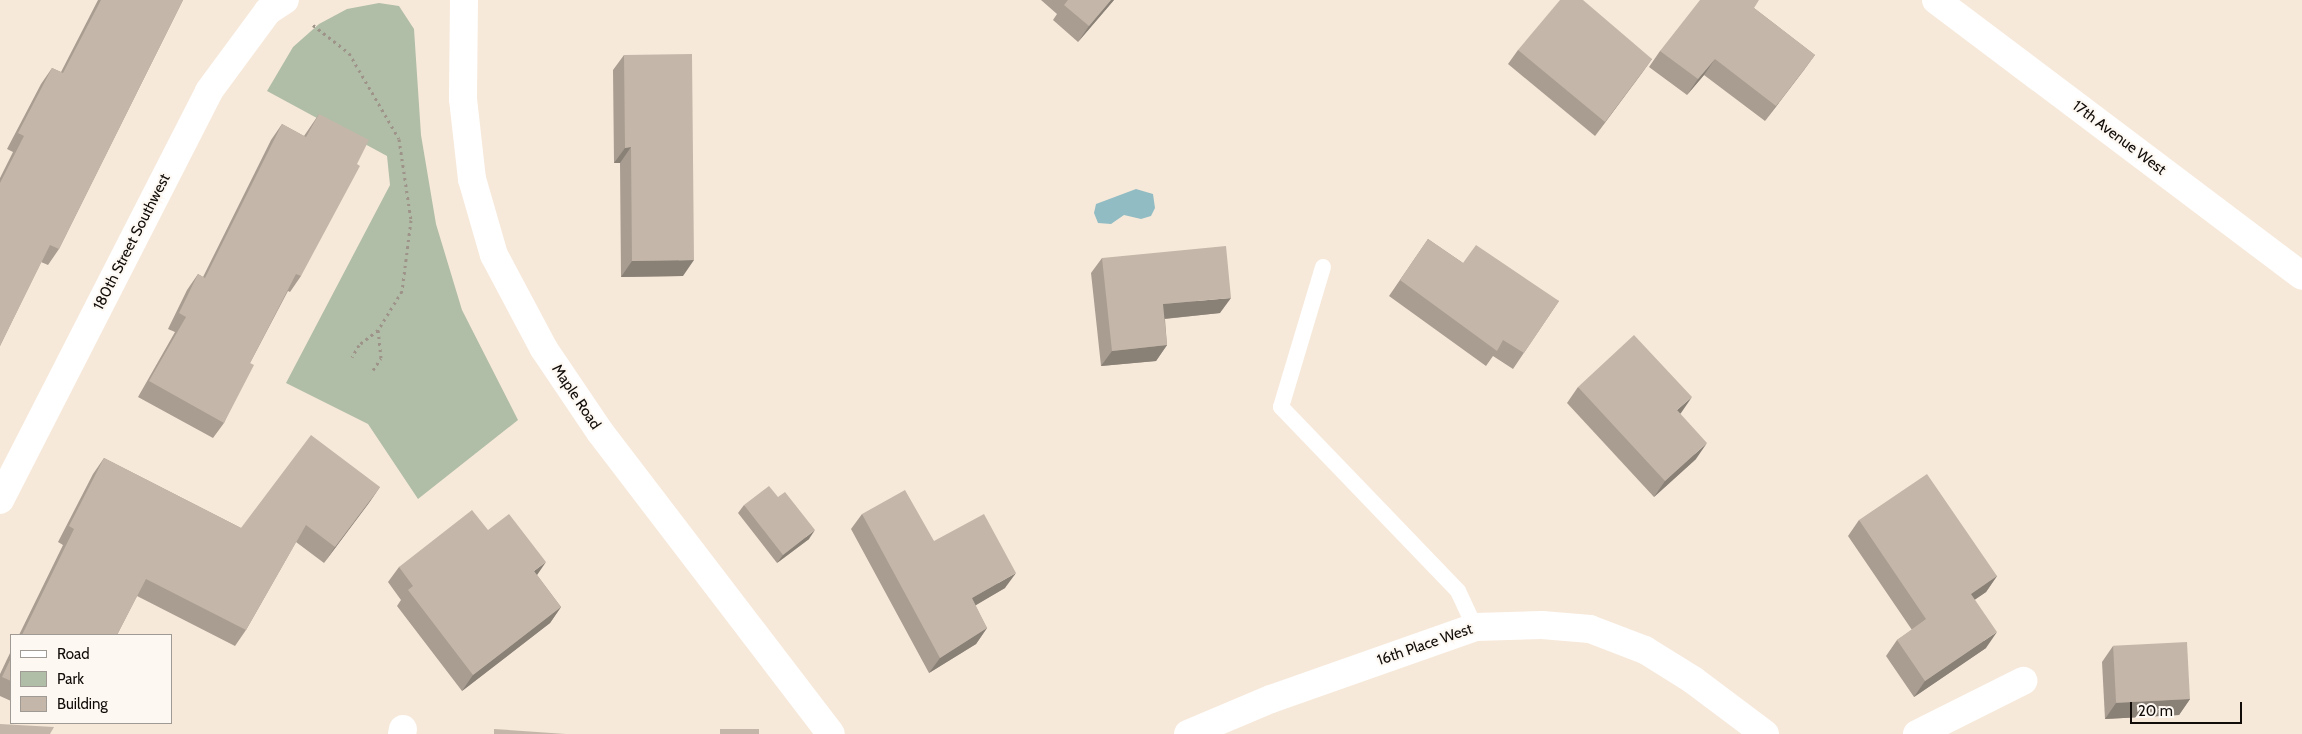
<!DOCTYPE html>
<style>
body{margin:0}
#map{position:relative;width:2302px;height:734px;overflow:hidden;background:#f7e9da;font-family:Cabin,sans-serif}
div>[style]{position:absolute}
.green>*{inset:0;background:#b0bda7}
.water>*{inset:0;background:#91bcc3}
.path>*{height:3px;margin-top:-1.5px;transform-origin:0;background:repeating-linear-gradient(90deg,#9e9389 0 2.5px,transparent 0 6.5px)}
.service>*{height:16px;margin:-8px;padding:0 8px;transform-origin:8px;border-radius:8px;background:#fff}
.minor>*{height:28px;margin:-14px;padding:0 14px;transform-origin:14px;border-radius:14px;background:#fff}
.tertiary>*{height:28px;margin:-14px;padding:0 14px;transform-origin:14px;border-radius:14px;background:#fff}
.wall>*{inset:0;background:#a99d91}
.shaded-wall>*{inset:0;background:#898076}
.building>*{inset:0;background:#c4b7a9;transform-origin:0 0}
span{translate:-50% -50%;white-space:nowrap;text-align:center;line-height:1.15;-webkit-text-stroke:4px #fdf8f2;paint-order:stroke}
.street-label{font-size:15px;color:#110c08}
.legend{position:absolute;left:10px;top:634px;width:162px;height:90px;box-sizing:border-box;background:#fdf8f2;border:1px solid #9f9a94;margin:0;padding:6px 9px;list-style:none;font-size:15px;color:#110c08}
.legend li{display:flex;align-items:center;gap:10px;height:25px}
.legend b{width:25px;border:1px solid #9f9a94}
.scale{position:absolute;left:2130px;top:702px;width:112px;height:22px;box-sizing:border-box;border:2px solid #110c08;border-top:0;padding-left:6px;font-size:15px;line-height:18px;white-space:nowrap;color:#110c08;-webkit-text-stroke:4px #fdf8f2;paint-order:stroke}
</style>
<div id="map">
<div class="green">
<i style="clip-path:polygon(379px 3px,399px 6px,414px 29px,421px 135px,436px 224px,462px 310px,518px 420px,418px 499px,368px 424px,286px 383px,390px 185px,387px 156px,267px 91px,293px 47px,319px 24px,347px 9px)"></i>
</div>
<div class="water">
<i style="clip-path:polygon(1136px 189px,1153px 194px,1155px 208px,1151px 216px,1141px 219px,1124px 215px,1111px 224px,1098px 223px,1094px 213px,1096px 204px)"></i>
</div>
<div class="path">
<i style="left:313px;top:25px;width:46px;rotate:37.9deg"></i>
<i style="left:349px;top:53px;width:99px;rotate:59.8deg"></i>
<i style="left:399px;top:139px;width:82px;rotate:81.6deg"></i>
<i style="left:411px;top:220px;width:72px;rotate:97.2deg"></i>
<i style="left:402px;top:291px;width:46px;rotate:121.6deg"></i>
<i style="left:378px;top:330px;width:24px;rotate:142deg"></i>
<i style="left:359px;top:345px;width:14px;rotate:120deg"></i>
<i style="left:373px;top:370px;width:14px;rotate:-56deg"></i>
<i style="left:381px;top:358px;width:28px;rotate:-96deg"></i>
</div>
<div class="service">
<i style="left:1323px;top:267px;width:146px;rotate:106.7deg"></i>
<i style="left:1281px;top:407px;width:255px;rotate:46.1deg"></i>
<i style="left:1458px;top:591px;width:40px;rotate:65deg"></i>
</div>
<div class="minor">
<i style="left:1936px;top:0;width:458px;rotate:37deg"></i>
<i style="left:0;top:500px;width:459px;rotate:-62.9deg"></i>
<i style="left:209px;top:91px;width:99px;rotate:-53.6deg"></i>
<i style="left:268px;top:11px;width:20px;rotate:-33deg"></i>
<i style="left:402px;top:734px;width:5px;rotate:-79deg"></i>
<i style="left:1188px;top:734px;width:90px;rotate:-22.9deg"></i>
<i style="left:1271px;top:699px;width:216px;rotate:-19.4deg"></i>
<i style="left:1475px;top:627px;width:67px;rotate:-1.7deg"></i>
<i style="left:1542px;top:625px;width:48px;rotate:4.8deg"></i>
<i style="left:1590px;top:629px;width:59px;rotate:20.9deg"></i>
<i style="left:1645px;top:650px;width:57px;rotate:32deg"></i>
<i style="left:1693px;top:680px;width:90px;rotate:36.9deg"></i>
<i style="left:1917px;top:734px;width:119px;rotate:-26.6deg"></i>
</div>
<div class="tertiary">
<i style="left:464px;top:0;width:99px;rotate:90.6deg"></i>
<i style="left:463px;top:99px;width:81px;rotate:83.6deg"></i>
<i style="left:472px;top:179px;width:79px;rotate:73.9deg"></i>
<i style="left:494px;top:255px;width:106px;rotate:62deg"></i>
<i style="left:544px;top:349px;width:100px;rotate:56deg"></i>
<i style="left:600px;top:432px;width:380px;rotate:52.6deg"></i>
</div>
<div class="wall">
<i style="clip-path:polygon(98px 0,183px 0,59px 249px,48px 265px,41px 262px,0 346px,0 178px,13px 152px,7px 149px,41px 84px,52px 68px,61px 72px)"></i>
<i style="clip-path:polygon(1041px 0,1114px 0,1078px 42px,1053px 20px,1057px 14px)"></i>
<i style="clip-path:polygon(1754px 8px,1815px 55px,1765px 121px,1704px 75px,1687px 95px,1649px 67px,1660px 51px)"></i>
<i style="clip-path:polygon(1518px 50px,1652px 59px,1595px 136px,1508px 64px)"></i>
<i style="clip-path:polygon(624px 55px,683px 276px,621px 277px,620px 163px,614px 163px,613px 70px)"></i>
<i style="clip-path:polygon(319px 114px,301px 276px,290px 292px,288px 291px,250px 363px,224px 423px,213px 438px,138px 397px,175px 332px,168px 329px,187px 290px,198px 274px,203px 277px,271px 140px,282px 124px,304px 136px)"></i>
<i style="clip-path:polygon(1428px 239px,1463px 263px,1559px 301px,1513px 369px,1493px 356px,1486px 366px,1389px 296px)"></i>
<i style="clip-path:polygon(1102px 258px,1220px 313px,1165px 319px,1167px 345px,1156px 361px,1101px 366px,1091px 273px)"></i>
<i style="clip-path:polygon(1578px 387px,1680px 413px,1696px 459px,1654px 497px,1567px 403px)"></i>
<i style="clip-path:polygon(104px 458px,241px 528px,380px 487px,324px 563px,296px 542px,246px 630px,235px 646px,137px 596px,117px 635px,19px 635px,63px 545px,58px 542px,93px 474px)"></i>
<i style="clip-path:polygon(744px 505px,809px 539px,777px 563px,738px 513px)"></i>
<i style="clip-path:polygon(862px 514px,934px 541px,1005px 588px,975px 605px,987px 628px,976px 644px,929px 673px,851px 529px)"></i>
<i style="clip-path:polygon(1859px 520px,1997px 576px,1986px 592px,1974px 600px,1986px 648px,1914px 697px,1886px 656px,1897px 640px,1912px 630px,1848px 536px)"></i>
<i style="clip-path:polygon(488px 530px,537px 575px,561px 607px,550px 623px,462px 691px,397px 606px,401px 600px,388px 582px,399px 567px)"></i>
<i style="clip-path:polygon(2113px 646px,2190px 699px,2179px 715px,2105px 719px,2102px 662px)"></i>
<i style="clip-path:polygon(11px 651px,11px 701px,0 696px,0 674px)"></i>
</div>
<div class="shaded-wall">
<i style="clip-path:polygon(1111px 0,1114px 0,1078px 42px,1089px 26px)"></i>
<i style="clip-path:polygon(1815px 55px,1804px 70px,1765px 121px,1776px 106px)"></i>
<i style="clip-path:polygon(1652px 59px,1642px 73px,1595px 136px,1605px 122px)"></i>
<i style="clip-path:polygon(1715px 59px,1704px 75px,1687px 95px,1698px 79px)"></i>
<i style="clip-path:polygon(631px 147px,620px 163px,614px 163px,625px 148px)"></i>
<i style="clip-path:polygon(694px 260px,683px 276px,621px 277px,632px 261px)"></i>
<i style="clip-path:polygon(1231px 298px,1220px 313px,1152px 320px,1163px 304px)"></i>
<i style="clip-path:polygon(1167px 345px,1156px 361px,1101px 366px,1112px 351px)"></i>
<i style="clip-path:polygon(1692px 397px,1681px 413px,1666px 426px,1677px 410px)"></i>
<i style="clip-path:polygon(1707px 443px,1696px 459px,1654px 497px,1665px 481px)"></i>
<i style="clip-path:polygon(380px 487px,369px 503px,324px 563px,335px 547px)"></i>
<i style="clip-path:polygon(815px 530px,809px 539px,777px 563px,783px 555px)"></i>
<i style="clip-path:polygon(546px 562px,535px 578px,534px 571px)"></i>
<i style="clip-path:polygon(1016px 573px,1005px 588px,961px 614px,972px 598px)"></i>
<i style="clip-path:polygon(1997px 576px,1986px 592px,1960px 610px,1971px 594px)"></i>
<i style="clip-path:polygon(561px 607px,550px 623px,462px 691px,473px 675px)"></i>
<i style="clip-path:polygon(987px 628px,976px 644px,929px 673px,940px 658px)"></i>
<i style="clip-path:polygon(1997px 632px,1986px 648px,1914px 697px,1925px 681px)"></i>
<i style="clip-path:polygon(2190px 699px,2179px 715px,2105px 719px,2116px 703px)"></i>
</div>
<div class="building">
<i style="clip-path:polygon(101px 0,183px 0,59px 249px,50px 245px,0 346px,0 183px,24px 136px,18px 133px,52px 68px,63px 73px)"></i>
<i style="clip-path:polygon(1068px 0,1111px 0,1089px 26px,1064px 5px)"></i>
<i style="clip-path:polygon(1560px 0,1583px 0,1652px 59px,1605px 122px,1518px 50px)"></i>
<i style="clip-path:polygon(1700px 0,1759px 0,1754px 8px,1815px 55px,1776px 106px,1715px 59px,1698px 79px,1660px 51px)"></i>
<i style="clip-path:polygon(692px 54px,694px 260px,632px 261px,631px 147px,625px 148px,624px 55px)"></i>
<i style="clip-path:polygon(319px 114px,369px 140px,357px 164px,360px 166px,301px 276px,296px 274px,250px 363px,254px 365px,224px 423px,149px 381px,186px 317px,179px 313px,198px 274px,205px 278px,282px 124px,306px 137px)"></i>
<i style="clip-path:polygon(1428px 239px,1463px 263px,1476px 245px,1559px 301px,1524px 353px,1503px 340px,1497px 351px,1400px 280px)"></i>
<i style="clip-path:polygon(1226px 246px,1231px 298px,1163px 304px,1167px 345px,1112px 351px,1102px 258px)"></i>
<i style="clip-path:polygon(1634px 335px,1692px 397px,1677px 410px,1707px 443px,1665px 481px,1578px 387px)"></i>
<i style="clip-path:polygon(311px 435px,380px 487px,335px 547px,306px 525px,246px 630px,146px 579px,117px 635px,22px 635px,74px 529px,69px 526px,104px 458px,241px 528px)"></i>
<i style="clip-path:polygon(1927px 474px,1997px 576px,1971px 594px,1997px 632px,1925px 681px,1897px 640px,1926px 619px,1859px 520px)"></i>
<i style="clip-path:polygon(769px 486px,778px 497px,785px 492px,815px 530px,783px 555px,744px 505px)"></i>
<i style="clip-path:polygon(905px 490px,934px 541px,984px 514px,1016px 573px,972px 598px,987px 628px,940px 658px,862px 514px)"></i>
<i style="clip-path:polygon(472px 510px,488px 530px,509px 514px,546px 562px,534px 571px,561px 607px,473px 675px,408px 590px,413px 586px,399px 567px)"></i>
<i style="left:2187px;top:642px;width:57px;height:74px;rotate:87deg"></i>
<i style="clip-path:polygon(11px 658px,11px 681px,2px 677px)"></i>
<i style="clip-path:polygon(0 724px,54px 727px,50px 734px,0 734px)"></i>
<i style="clip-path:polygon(494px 729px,566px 734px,494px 734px)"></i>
<i style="left:720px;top:729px;width:39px;height:5px"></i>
</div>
<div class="street-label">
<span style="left:2119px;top:138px;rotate:37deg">17th Avenue West</span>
<span style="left:132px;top:242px;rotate:-63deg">180th Street Southwest</span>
<span style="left:576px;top:397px;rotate:56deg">Maple Road</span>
<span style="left:1425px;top:645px;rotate:-19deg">16th Place West</span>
</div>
<ul class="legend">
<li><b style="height:6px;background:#fff"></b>Road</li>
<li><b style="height:14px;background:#b0bda7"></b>Park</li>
<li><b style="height:14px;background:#c4b7a9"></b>Building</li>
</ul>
<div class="scale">20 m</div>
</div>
